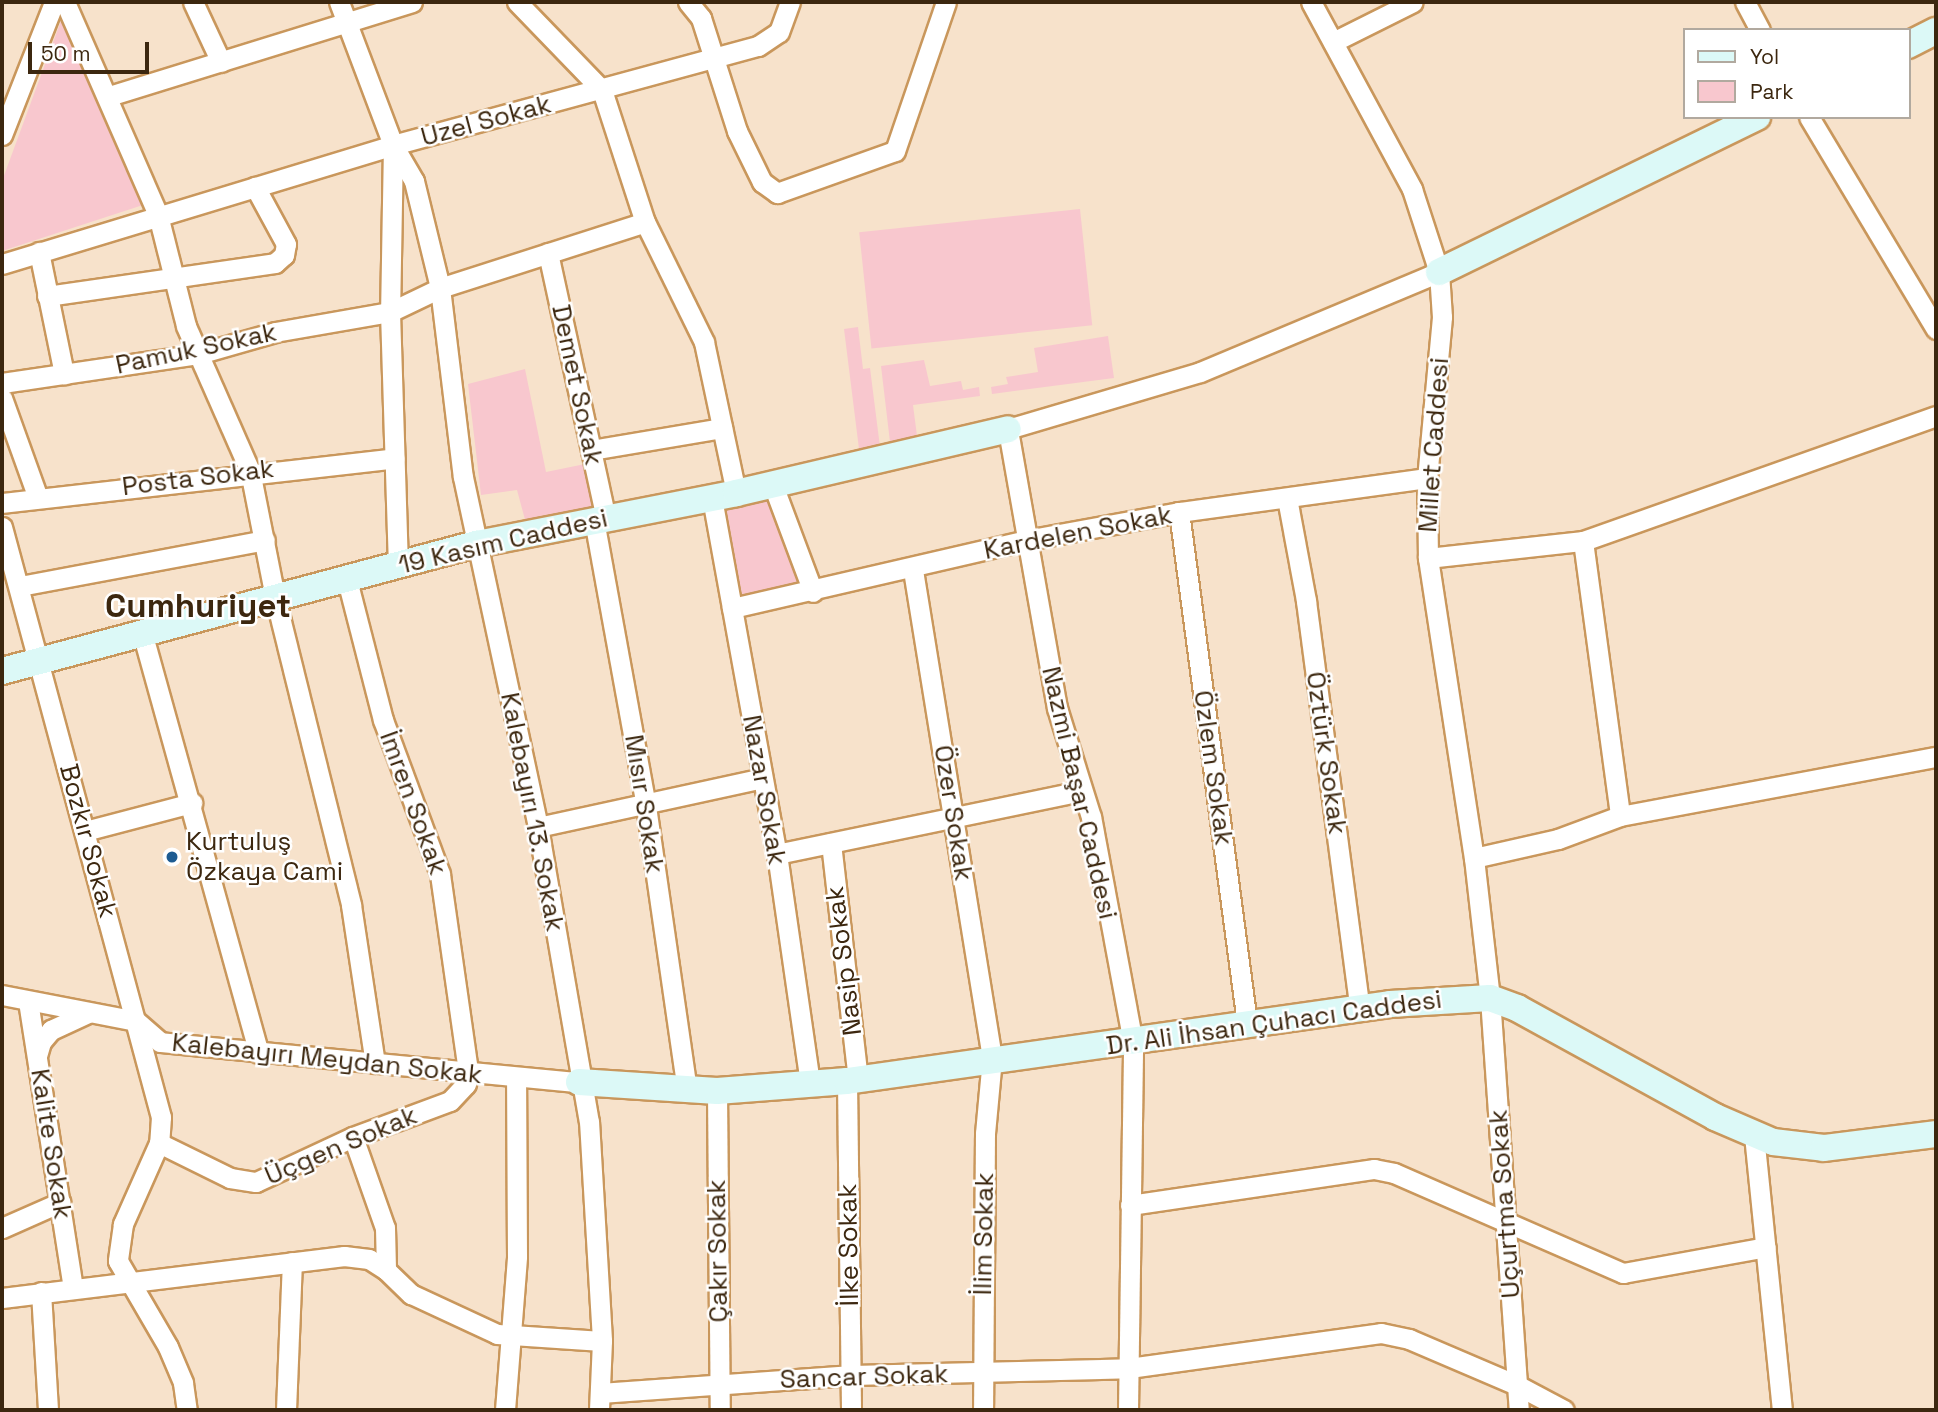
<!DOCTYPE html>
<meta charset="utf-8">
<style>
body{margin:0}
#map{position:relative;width:1938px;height:1412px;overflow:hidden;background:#f7e2cb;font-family:"Space Grotesk",sans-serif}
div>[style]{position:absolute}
.green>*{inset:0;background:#f8c7ce;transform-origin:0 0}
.roads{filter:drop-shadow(2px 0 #c9975c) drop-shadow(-2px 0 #c9975c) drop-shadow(0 2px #c9975c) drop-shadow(0 -2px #c9975c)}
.street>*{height:19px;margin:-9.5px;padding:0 9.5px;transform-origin:9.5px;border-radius:9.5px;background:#fff}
.secondary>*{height:26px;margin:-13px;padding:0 13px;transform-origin:13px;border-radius:13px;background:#dcf9f7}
.dots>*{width:19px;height:19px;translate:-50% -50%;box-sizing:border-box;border:4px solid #fff;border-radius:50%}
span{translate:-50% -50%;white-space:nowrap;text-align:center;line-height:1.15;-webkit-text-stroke:5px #fff;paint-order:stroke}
.street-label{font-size:26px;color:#3c270f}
.poi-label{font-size:26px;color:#3c270f}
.left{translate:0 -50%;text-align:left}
.district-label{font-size:33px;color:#3c270f;font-weight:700}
.frame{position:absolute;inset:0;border:4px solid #3c270f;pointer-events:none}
.legend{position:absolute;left:1683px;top:28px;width:228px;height:91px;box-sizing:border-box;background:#fff;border:2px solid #b1a99f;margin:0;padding:9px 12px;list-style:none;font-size:21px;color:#3c270f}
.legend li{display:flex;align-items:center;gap:14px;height:35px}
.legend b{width:35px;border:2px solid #b1a99f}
.scale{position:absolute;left:28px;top:42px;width:121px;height:32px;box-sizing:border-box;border:4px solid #3c270f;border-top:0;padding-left:9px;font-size:21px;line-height:24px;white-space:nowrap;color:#3c270f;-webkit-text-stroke:5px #fff;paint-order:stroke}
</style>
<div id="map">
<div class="green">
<i style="clip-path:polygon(62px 18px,143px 205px,2px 251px,2px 181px)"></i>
<i style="left:1080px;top:209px;width:117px;height:222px;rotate:84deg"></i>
<i style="clip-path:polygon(858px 327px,863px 369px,870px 368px,880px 447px,859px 449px,844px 329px)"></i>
<i style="clip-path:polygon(1108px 336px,1114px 378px,992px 394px,991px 387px,1008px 384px,1006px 377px,1038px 372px,1034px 348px)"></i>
<i style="clip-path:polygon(924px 360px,930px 386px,961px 381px,963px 390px,979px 387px,980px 396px,913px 405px,917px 436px,890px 442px,881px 366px)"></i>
<i style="clip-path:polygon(525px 369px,546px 472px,590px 463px,599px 510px,527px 527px,517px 490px,481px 495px,468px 384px)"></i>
<i style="clip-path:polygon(769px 496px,802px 586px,738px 599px,723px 508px)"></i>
</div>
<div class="roads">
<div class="street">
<i style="left:65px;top:2px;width:232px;rotate:66.4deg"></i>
<i style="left:158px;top:215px;width:114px;rotate:75.8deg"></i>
<i style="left:186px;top:326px;width:158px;rotate:66.2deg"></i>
<i style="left:250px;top:471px;width:128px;rotate:78.8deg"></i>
<i style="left:275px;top:597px;width:317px;rotate:76.1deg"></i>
<i style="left:351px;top:905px;width:160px;rotate:81.4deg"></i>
<i style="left:193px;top:2px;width:66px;rotate:65deg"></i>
<i style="left:339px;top:2px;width:153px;rotate:69.3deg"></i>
<i style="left:393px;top:145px;width:42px;rotate:59.7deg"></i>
<i style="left:414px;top:181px;width:110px;rotate:76.3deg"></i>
<i style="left:440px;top:288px;width:190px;rotate:83.1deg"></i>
<i style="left:463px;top:477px;width:358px;rotate:77.9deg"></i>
<i style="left:538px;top:827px;width:298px;rotate:80.2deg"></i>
<i style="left:589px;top:1121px;width:220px;rotate:86.6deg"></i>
<i style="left:602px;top:1341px;width:69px;rotate:92.5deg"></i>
<i style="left:517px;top:2px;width:122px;rotate:46deg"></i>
<i style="left:602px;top:90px;width:139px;rotate:72deg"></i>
<i style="left:645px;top:222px;width:134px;rotate:63.8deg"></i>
<i style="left:704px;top:342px;width:154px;rotate:78deg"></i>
<i style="left:688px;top:2px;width:21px;rotate:51deg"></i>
<i style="left:701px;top:18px;width:119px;rotate:72.3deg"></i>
<i style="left:737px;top:131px;width:57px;rotate:63.9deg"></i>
<i style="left:762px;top:182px;width:19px;rotate:36deg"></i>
<i style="left:777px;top:193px;width:125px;rotate:-19.6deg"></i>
<i style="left:895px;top:151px;width:157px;rotate:-71.1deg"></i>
<i style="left:1311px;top:2px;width:213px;rotate:61.6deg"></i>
<i style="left:1412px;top:189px;width:87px;rotate:72deg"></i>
<i style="left:1439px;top:272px;width:45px;rotate:86.2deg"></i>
<i style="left:1442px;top:317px;width:162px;rotate:95.3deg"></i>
<i style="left:1427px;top:478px;width:80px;rotate:89.3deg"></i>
<i style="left:1428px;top:558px;width:304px;rotate:81.3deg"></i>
<i style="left:1474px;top:858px;width:141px;rotate:83.5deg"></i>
<i style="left:1490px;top:998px;width:413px;rotate:86deg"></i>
<i style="left:1745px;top:2px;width:32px;rotate:62deg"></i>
<i style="left:1333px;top:42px;width:89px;rotate:-26.6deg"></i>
<i style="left:109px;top:96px;width:317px;rotate:-17.2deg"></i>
<i style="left:1809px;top:117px;width:247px;rotate:59.1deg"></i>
<i style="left:2px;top:135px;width:143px;rotate:-68.6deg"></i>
<i style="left:393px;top:145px;width:167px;rotate:91deg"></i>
<i style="left:390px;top:312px;width:254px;rotate:88.2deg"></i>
<i style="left:39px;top:252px;width:125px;rotate:78.4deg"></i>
<i style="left:548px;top:253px;width:271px;rotate:77.7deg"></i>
<i style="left:2px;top:264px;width:409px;rotate:-16.9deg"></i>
<i style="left:393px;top:145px;width:378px;rotate:-15.2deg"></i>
<i style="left:758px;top:46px;width:25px;rotate:-34deg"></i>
<i style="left:779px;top:32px;width:32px;rotate:-70deg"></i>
<i style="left:47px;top:296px;width:230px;rotate:-8.2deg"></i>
<i style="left:275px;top:263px;width:12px;rotate:-42deg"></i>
<i style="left:284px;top:255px;width:11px;rotate:-80deg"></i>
<i style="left:286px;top:244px;width:65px;rotate:-118.5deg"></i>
<i style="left:2px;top:383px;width:198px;rotate:-8.4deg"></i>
<i style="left:198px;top:354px;width:80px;rotate:-15.9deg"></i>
<i style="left:275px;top:332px;width:117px;rotate:-9.9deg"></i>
<i style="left:390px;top:312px;width:55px;rotate:-25.6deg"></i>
<i style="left:440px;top:288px;width:215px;rotate:-17.8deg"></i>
<i style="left:2px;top:398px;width:106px;rotate:70.2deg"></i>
<i style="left:591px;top:450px;width:133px;rotate:-9.5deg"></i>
<i style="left:773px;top:485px;width:114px;rotate:69.5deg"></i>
<i style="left:712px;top:498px;width:362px;rotate:79.7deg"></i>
<i style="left:777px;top:854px;width:232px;rotate:81.8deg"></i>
<i style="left:1287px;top:498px;width:105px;rotate:79.5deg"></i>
<i style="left:1306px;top:601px;width:412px;rotate:82.5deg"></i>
<i style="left:2px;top:503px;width:395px;rotate:-6.5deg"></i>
<i style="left:1179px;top:512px;width:516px;rotate:82.42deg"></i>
<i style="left:594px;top:520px;width:291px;rotate:79.7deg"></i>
<i style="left:646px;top:806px;width:287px;rotate:81.8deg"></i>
<i style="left:2px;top:527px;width:611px;rotate:74.92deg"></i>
<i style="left:161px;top:1117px;width:26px;rotate:94deg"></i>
<i style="left:159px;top:1143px;width:89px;rotate:114deg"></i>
<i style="left:123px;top:1224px;width:37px;rotate:98deg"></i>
<i style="left:118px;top:1261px;width:99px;rotate:59.8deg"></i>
<i style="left:168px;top:1347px;width:39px;rotate:67deg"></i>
<i style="left:183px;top:1383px;width:27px;rotate:82deg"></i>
<i style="left:1583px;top:541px;width:277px;rotate:82.3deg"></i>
<i style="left:1428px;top:558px;width:156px;rotate:-6.3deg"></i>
<i style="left:1583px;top:541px;width:374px;rotate:-19.5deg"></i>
<i style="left:913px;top:570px;width:494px;rotate:80.8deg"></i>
<i style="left:992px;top:1058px;width:75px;rotate:95.3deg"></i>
<i style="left:985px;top:1133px;width:277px;rotate:90.4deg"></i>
<i style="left:20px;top:586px;width:249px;rotate:-10.6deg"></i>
<i style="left:732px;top:608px;width:303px;rotate:-13deg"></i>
<i style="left:1027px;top:540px;width:155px;rotate:-10.4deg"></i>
<i style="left:1179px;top:512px;width:250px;rotate:-7.8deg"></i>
<i style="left:142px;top:632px;width:437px;rotate:74.5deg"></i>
<i style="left:538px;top:827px;width:229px;rotate:-12.3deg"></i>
<i style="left:85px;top:831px;width:111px;rotate:-14.7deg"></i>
<i style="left:831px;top:843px;width:238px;rotate:83.5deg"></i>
<i style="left:777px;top:854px;width:309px;rotate:-11.7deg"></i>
<i style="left:1474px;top:858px;width:86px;rotate:-12.7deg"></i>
<i style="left:1558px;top:839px;width:66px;rotate:-20.4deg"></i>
<i style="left:1620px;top:816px;width:321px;rotate:-10.6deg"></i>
<i style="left:2px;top:995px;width:136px;rotate:11deg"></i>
<i style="left:136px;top:1021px;width:32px;rotate:41deg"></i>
<i style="left:160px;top:1042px;width:421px;rotate:5.5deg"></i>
<i style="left:28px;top:1001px;width:290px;rotate:81.1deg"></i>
<i style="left:37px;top:1056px;width:15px;rotate:-74deg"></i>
<i style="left:41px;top:1042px;width:16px;rotate:-50deg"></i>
<i style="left:51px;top:1030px;width:41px;rotate:-24.7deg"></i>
<i style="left:847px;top:1081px;width:329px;rotate:89.3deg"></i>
<i style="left:717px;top:1091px;width:319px;rotate:89.5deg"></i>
<i style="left:1754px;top:1135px;width:276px;rotate:84.2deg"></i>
<i style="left:353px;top:1137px;width:96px;rotate:70.6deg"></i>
<i style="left:385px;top:1228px;width:42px;rotate:88.6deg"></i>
<i style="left:386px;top:1270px;width:35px;rotate:44deg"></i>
<i style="left:411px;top:1294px;width:95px;rotate:24.9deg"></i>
<i style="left:497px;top:1334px;width:105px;rotate:3.8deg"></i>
<i style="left:159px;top:1143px;width:79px;rotate:26.2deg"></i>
<i style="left:230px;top:1178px;width:26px;rotate:9deg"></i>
<i style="left:256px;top:1182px;width:107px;rotate:-24.9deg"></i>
<i style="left:353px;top:1137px;width:103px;rotate:-20.4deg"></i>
<i style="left:450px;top:1101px;width:23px;rotate:-47deg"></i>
<i style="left:466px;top:1084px;width:13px;rotate:-81deg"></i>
<i style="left:468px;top:1071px;width:199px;rotate:-98.1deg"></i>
<i style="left:440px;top:874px;width:164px;rotate:-110.3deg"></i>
<i style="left:383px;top:720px;width:145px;rotate:-104.4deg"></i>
<i style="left:1130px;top:1205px;width:247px;rotate:-8.4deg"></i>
<i style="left:1374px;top:1169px;width:20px;rotate:11deg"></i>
<i style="left:1394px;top:1173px;width:250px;rotate:23.6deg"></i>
<i style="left:1623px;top:1273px;width:145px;rotate:-10.3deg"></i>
<i style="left:2px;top:1228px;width:64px;rotate:-23.8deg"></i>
<i style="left:41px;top:1292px;width:118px;rotate:86.6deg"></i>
<i style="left:2px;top:1298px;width:345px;rotate:-7deg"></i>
<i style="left:344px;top:1256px;width:25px;rotate:7deg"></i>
<i style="left:369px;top:1259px;width:20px;rotate:33deg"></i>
<i style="left:600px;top:1393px;width:253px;rotate:-4.1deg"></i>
<i style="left:852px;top:1375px;width:277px;rotate:-1.4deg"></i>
<i style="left:1129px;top:1368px;width:254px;rotate:-7.9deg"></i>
<i style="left:1381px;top:1333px;width:29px;rotate:12deg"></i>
<i style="left:1409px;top:1339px;width:117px;rotate:23.1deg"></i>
<i style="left:1517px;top:1385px;width:53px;rotate:28deg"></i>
<i style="left:286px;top:1410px;width:148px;rotate:-87.7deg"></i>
<i style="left:505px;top:1410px;width:154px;rotate:-85.5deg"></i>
<i style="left:517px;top:1256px;width:178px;rotate:-90.3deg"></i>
<i style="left:1128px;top:1410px;width:367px;rotate:-89.2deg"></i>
<i style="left:1133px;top:1043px;width:230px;rotate:-100.5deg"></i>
<i style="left:1091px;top:817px;width:114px;rotate:-107.3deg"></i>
<i style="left:1057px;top:708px;width:283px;rotate:-100deg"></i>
<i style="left:1008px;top:429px;width:200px;rotate:-16.5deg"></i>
<i style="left:1200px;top:372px;width:259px;rotate:-22.7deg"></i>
</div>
<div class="secondary">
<i style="left:1908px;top:45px;width:31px;rotate:-27deg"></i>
<i style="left:1439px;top:272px;width:354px;rotate:-26deg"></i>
<i style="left:2px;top:671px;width:492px;rotate:-15deg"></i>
<i style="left:477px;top:544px;width:264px;rotate:-11.1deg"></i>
<i style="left:736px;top:493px;width:279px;rotate:-13.2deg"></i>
<i style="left:579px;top:1082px;width:138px;rotate:3.7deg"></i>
<i style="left:717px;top:1091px;width:130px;rotate:-4.4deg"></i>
<i style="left:847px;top:1081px;width:548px;rotate:-8.07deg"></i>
<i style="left:1390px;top:1004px;width:100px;rotate:-3.4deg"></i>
<i style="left:1490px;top:998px;width:29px;rotate:20deg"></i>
<i style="left:1517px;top:1008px;width:226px;rotate:28.8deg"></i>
<i style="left:1715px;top:1117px;width:63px;rotate:23.3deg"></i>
<i style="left:1773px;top:1142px;width:51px;rotate:6.7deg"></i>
<i style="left:1824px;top:1148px;width:113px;rotate:-7.1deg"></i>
</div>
</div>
<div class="dots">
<i style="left:172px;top:857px;background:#1d5b91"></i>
</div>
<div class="street-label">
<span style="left:486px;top:121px;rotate:-15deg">Uzel Sokak</span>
<span style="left:196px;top:349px;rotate:-12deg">Pamuk Sokak</span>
<span style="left:577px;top:385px;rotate:78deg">Demet Sokak</span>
<span style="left:1434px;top:445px;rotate:-86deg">Millet Caddesi</span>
<span style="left:198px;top:478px;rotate:-7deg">Posta Sokak</span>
<span style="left:1078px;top:533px;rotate:-11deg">Kardelen Sokak</span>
<span style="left:503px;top:542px;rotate:-13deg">19 Kasım Caddesi</span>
<span style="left:1326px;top:753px;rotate:82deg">Öztürk Sokak</span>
<span style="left:1213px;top:768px;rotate:82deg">Özlem Sokak</span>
<span style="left:764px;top:790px;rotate:80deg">Nazar Sokak</span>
<span style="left:1079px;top:793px;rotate:77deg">Nazmi Başar Caddesi</span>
<span style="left:413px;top:803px;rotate:70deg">İmren Sokak</span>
<span style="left:644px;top:804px;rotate:81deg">Mısır Sokak</span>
<span style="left:532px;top:812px;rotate:79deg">Kalebayırı 13. Sokak</span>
<span style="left:953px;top:813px;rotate:81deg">Özer Sokak</span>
<span style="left:88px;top:841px;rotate:75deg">Bozkır Sokak</span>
<span style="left:844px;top:961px;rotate:-97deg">Nasip Sokak</span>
<span style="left:1274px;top:1023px;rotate:-8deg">Dr. Ali İhsan Çuhacı Caddesi</span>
<span style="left:327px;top:1059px;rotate:6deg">Kalebayırı Meydan Sokak</span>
<span style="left:51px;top:1144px;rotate:81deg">Kalite Sokak</span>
<span style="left:341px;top:1146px;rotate:-23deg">Üçgen Sokak</span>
<span style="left:1505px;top:1204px;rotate:-94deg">Uçurtma Sokak</span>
<span style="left:984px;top:1234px;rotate:-89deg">İlim Sokak</span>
<span style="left:849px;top:1245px;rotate:-91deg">İlke Sokak</span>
<span style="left:718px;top:1251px;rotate:-91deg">Çakır Sokak</span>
<span style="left:864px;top:1377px;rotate:-2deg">Sancar Sokak</span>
</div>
<div class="poi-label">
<span class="left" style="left:186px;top:857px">Kurtuluş<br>Özkaya Cami</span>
</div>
<div class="district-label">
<span style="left:198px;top:607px">Cumhuriyet</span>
</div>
<div class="frame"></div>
<ul class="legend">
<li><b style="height:9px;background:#dcf9f7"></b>Yol</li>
<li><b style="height:19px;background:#f8c7ce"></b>Park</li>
</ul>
<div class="scale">50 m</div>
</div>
